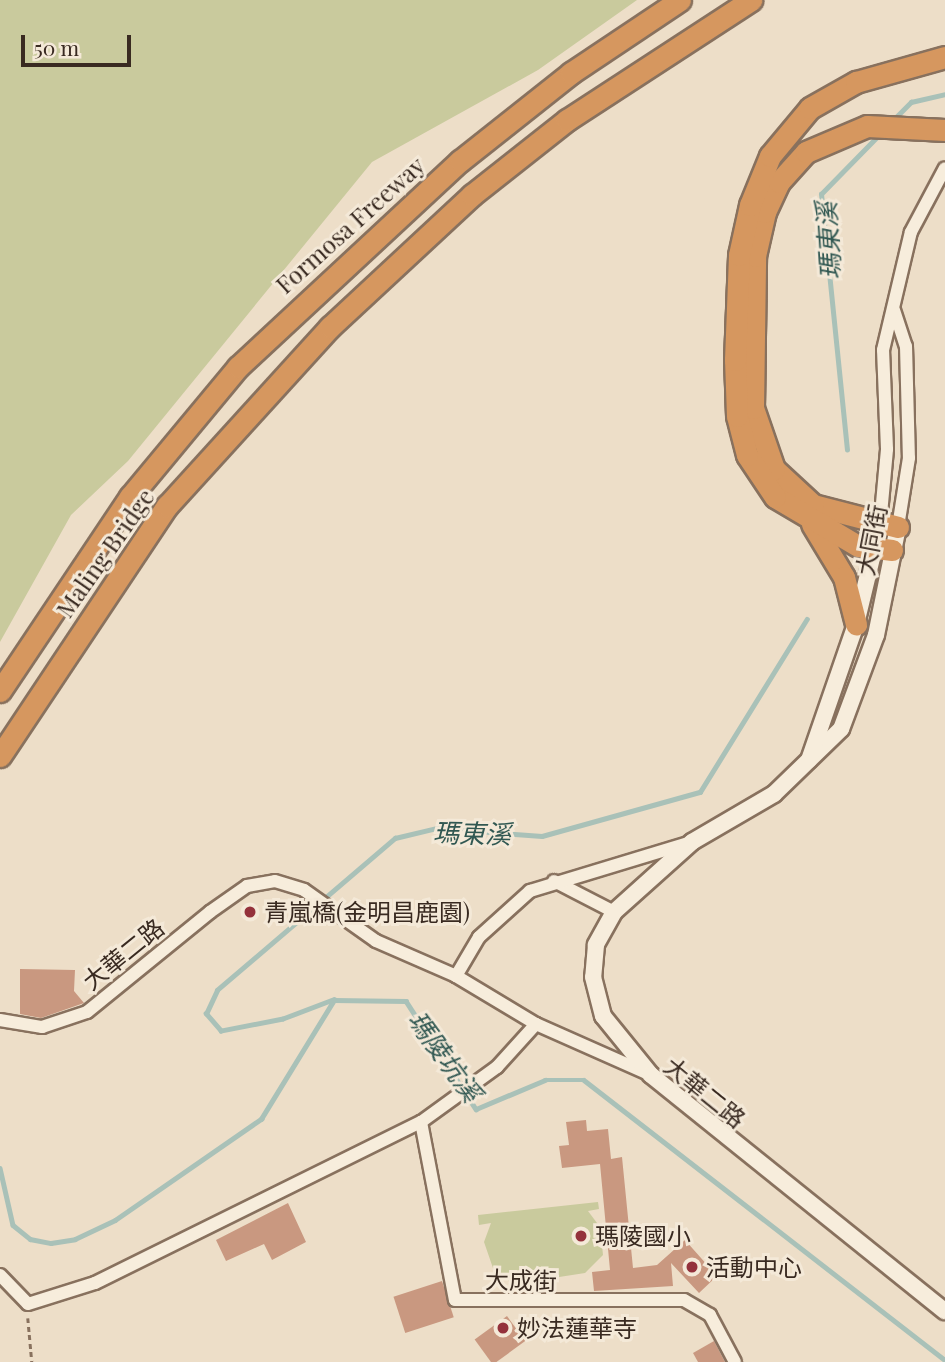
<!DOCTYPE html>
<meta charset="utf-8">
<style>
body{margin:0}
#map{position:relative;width:945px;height:1362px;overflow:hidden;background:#eddec8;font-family:"Playfair Display","Noto Sans TC",serif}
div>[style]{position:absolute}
.green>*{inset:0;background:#c9ca9d}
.stream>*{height:4.5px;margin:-2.25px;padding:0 2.25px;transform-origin:2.25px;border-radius:2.25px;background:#a9c1b8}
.building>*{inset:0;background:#c99880;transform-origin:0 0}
.path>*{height:2.5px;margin-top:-1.25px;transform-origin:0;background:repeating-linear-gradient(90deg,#88715e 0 5px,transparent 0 8.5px)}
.roads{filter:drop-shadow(2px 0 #88715e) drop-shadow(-2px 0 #88715e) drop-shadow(0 2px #88715e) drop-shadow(0 -2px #88715e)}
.street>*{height:12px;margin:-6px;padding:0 6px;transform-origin:6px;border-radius:6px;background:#f7eddc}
.secondary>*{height:16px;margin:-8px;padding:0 8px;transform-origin:8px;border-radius:8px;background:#f7eddc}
.highway>*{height:21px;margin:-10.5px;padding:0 10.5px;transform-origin:10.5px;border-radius:10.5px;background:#d6975f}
.dots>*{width:19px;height:19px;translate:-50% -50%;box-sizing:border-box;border:4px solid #f4e9d8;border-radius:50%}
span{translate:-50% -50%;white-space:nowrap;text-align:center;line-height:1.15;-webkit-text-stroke:6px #f4e9d8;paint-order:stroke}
.street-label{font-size:24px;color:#392a21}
.poi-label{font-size:24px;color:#392a21}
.left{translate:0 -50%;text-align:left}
.water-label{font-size:26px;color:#315852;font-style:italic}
.scale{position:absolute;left:21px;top:35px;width:110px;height:32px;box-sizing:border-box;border:4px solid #392a21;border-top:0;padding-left:9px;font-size:21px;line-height:24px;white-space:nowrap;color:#392a21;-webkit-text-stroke:5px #f4e9d8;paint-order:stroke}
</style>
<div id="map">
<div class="green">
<i style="clip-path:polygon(0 0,637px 0,538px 70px,372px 162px,128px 461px,71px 515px,0 642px)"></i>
<i style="clip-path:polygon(598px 1202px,599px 1209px,588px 1211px,600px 1227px,603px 1255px,585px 1273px,514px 1284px,494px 1271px,484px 1242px,491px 1223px,479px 1225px,478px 1215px)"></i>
</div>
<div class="stream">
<i style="left:892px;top:121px;width:27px;rotate:-45deg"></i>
<i style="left:911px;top:102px;width:35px;rotate:-13deg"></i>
<i style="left:847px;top:450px;width:257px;rotate:-95.8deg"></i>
<i style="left:821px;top:194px;width:83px;rotate:-45.5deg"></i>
<i style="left:333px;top:1000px;width:53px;rotate:159.2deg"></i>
<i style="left:283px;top:1019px;width:63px;rotate:169deg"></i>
<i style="left:221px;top:1031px;width:23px;rotate:-131deg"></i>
<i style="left:206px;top:1014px;width:26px;rotate:-65deg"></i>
<i style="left:217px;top:990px;width:234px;rotate:-40.5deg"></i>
<i style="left:395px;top:838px;width:43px;rotate:-13.4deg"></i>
<i style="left:437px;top:828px;width:105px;rotate:4.4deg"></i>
<i style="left:542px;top:836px;width:164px;rotate:-15.6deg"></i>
<i style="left:700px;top:792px;width:203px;rotate:-58.3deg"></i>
<i style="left:0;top:1168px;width:58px;rotate:77.2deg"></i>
<i style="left:13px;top:1225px;width:22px;rotate:39deg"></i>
<i style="left:30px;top:1239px;width:21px;rotate:11deg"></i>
<i style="left:51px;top:1243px;width:24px;rotate:-9deg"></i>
<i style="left:75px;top:1239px;width:44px;rotate:-25.4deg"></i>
<i style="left:115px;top:1220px;width:178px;rotate:-34.7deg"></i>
<i style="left:261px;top:1119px;width:140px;rotate:-58.5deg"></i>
<i style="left:334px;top:1000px;width:72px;rotate:0.8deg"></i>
<i style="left:406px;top:1001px;width:129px;rotate:57.1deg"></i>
<i style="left:476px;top:1109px;width:75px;rotate:-22.8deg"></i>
<i style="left:545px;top:1080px;width:39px"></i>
<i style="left:584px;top:1080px;width:457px;rotate:37.8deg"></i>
</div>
<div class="building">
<i style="clip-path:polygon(20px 969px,75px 970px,74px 991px,84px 1003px,41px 1018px,20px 1014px)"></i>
<i style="clip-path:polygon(586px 1120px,587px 1131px,608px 1129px,611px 1159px,622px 1157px,633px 1268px,657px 1265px,685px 1240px,717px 1276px,699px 1293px,671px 1263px,673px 1286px,594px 1291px,592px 1272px,610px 1270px,600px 1164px,562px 1168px,559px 1146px,569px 1145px,566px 1122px)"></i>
<i style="clip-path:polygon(288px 1203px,306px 1242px,272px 1260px,264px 1244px,226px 1261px,216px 1240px)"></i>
<i style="left:442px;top:1281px;width:38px;height:51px;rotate:72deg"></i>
<i style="left:507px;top:1316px;width:31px;height:40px;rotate:54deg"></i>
<i style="clip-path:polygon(714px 1341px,725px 1362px,698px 1362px,693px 1353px)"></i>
</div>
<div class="path">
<i style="left:28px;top:1318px;width:44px;rotate:84.8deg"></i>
</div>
<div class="roads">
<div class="street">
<i style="left:894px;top:310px;width:38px;rotate:72deg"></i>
<i style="left:906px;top:346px;width:112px;rotate:88.5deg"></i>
<i style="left:909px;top:458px;width:70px;rotate:99.1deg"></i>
<i style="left:880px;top:525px;width:76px;rotate:-84.7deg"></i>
<i style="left:887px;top:449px;width:99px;rotate:-92.3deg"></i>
<i style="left:883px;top:350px;width:121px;rotate:-76.7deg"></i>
<i style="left:911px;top:232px;width:72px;rotate:-62deg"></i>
<i style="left:554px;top:881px;width:68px;rotate:27.3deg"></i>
<i style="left:456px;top:976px;width:45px;rotate:-59.5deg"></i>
<i style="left:479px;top:937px;width:69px;rotate:-42deg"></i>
<i style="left:530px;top:891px;width:168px;rotate:-16.9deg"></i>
<i style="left:0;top:1020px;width:43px;rotate:9.5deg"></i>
<i style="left:42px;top:1027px;width:47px;rotate:-18.4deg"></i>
<i style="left:87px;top:1012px;width:159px;rotate:-39.1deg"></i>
<i style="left:210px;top:912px;width:45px;rotate:-35.1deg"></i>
<i style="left:247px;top:886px;width:28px;rotate:-10deg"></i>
<i style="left:275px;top:881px;width:30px;rotate:17deg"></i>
<i style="left:304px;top:890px;width:88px;rotate:35.3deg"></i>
<i style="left:376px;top:941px;width:87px;rotate:23.6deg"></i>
<i style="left:456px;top:976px;width:93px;rotate:31deg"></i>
<i style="left:536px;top:1024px;width:124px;rotate:23.9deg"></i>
<i style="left:421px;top:1122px;width:94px;rotate:-35.9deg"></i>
<i style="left:497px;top:1067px;width:58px;rotate:-47.8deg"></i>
<i style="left:0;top:1275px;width:40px;rotate:46deg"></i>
<i style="left:28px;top:1304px;width:70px;rotate:-17.4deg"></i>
<i style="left:95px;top:1283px;width:364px;rotate:-26.3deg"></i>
<i style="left:421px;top:1122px;width:181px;rotate:79.2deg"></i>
<i style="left:455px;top:1300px;width:229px"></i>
<i style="left:684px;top:1300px;width:30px;rotate:30deg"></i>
<i style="left:710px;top:1315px;width:53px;rotate:62deg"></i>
</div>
<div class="secondary">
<i style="left:898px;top:527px;width:110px;rotate:101.5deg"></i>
<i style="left:876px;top:635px;width:100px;rotate:110.4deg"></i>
<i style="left:841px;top:729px;width:93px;rotate:135.9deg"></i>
<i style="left:774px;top:794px;width:95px;rotate:149.7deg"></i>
<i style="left:692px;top:842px;width:105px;rotate:138.1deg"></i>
<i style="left:614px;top:912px;width:38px;rotate:119deg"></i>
<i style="left:596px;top:945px;width:32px;rotate:95deg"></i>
<i style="left:593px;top:977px;width:40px;rotate:75.6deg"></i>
<i style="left:603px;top:1016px;width:76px;rotate:50.9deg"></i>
<i style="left:651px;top:1075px;width:377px;rotate:38.8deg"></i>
<i style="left:809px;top:760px;width:144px;rotate:-70.9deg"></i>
<i style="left:856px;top:624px;width:102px;rotate:-76.4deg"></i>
</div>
<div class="highway">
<i style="left:812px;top:524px;width:62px;rotate:58.9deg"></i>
<i style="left:844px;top:577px;width:49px;rotate:75.7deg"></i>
<i style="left:898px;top:527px;width:88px;rotate:-165.5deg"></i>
<i style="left:813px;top:505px;width:53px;rotate:-137.3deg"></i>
<i style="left:774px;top:469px;width:65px;rotate:-109deg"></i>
<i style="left:753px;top:408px;width:152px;rotate:-89.2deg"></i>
<i style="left:755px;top:256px;width:45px;rotate:-77.2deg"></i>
<i style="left:765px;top:212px;width:33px;rotate:-65deg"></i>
<i style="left:779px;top:182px;width:40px;rotate:-48deg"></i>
<i style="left:806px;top:152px;width:66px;rotate:-23.1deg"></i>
<i style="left:867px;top:126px;width:78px;rotate:2.9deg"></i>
<i style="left:892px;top:550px;width:34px;rotate:-173deg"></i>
<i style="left:858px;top:546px;width:96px;rotate:-149.4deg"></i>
<i style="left:775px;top:497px;width:50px;rotate:-123.7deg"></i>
<i style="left:747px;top:455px;width:40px;rotate:-104.4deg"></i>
<i style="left:737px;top:416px;width:56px;rotate:-92deg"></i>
<i style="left:735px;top:360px;width:105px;rotate:-87.8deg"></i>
<i style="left:739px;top:255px;width:51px;rotate:-77.6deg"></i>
<i style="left:750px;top:205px;width:53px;rotate:-67.8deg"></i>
<i style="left:770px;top:156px;width:62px;rotate:-50.2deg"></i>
<i style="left:810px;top:108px;width:53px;rotate:-29.5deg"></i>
<i style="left:856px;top:82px;width:92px;rotate:-15.7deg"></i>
<i style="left:0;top:691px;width:234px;rotate:-56.2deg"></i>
<i style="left:130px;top:497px;width:169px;rotate:-50.3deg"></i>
<i style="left:238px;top:367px;width:303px;rotate:-42.9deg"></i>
<i style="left:460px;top:161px;width:142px;rotate:-38.4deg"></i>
<i style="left:571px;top:73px;width:131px;rotate:-33.8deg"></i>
<i style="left:0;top:756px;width:301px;rotate:-56.3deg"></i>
<i style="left:167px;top:506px;width:242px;rotate:-47.7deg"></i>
<i style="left:330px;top:327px;width:194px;rotate:-42.9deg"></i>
<i style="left:472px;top:195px;width:121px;rotate:-38.3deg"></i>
<i style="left:567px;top:120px;width:220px;rotate:-33.1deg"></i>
</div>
</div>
<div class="dots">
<i style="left:250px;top:912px;background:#94313b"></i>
<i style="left:581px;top:1236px;background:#94313b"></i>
<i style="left:692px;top:1267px;background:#94313b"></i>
<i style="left:503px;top:1328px;background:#94313b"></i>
</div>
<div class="street-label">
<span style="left:350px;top:225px;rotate:-42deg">Formosa Freeway</span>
<span style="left:871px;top:540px;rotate:-79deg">大同街</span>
<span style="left:105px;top:553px;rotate:-55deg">Maling Bridge</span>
<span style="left:123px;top:954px;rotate:-39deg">大華二路</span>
<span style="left:705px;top:1092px;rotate:39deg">大華二路</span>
<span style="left:521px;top:1280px;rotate:1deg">大成街</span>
</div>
<div class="poi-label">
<span class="left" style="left:264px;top:912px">青嵐橋(金明昌鹿園)</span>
<span class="left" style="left:595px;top:1236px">瑪陵國小</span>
<span class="left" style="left:706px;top:1267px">活動中心</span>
<span class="left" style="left:517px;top:1328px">妙法蓮華寺</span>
</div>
<div class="water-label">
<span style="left:828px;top:241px;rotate:-94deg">瑪東溪</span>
<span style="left:472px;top:833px;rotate:1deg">瑪東溪</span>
<span style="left:445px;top:1056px;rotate:54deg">瑪陵坑溪</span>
</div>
<div class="scale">50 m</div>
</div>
